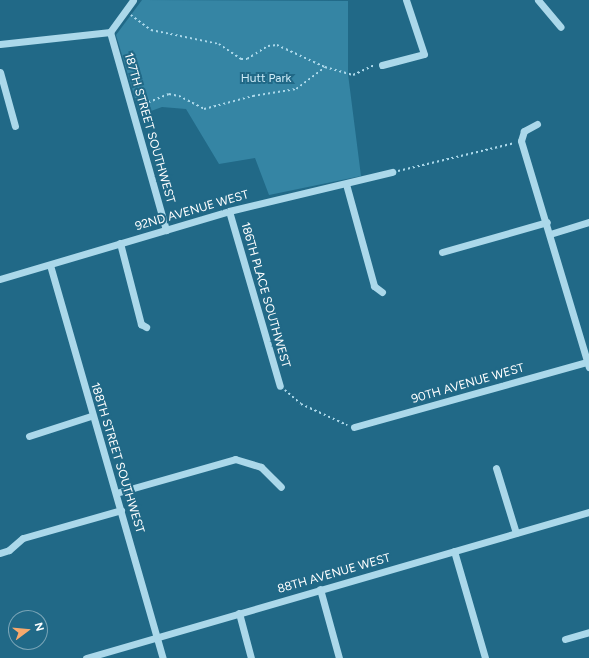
<!DOCTYPE html>
<style>
body{margin:0}
#map{position:relative;width:589px;height:658px;overflow:hidden;background:#216987;font-family:Figtree,sans-serif}
div>[style]{position:absolute}
.green>*{inset:0;background:#3585a4}
.path>*{height:1.5px;margin-top:-0.75px;transform-origin:0;background:repeating-linear-gradient(90deg,#abd8ea 0 2px,transparent 0 5px)}
.minor>*{height:7px;margin:-3.5px;padding:0 3.5px;transform-origin:3.5px;border-radius:3.5px;background:#abd8ea}
span{translate:-50% -50%;white-space:nowrap;text-align:center;line-height:1.15;-webkit-text-stroke:4px #216987;paint-order:stroke}
.park-label{font-size:12px;color:#cfecf7}
.street-label{font-size:12px;color:#fff}
.north{position:absolute;left:8px;top:610px;width:40px;height:40px;box-sizing:border-box;background:#216987;border:1px solid #7aa5b7;border-radius:50%;rotate:74deg;font-size:11px;font-weight:700;line-height:16px;text-align:center;color:#fff}
.north::after{content:'';display:block;margin:auto;width:14px;height:18px;background:#f7a96c;clip-path:polygon(50% 0,100% 100%,50% 72%,0 100%)}
</style>
<div id="map">
<div class="green">
<i style="clip-path:polygon(142px 0,348px 1px,348px 74px,361px 176px,269px 195px,255px 158px,219px 164px,186px 109px,162px 107px,140px 115px,116px 35px)"></i>
</div>
<div class="path">
<i style="left:131px;top:15px;width:25px;rotate:37deg"></i>
<i style="left:151px;top:30px;width:69px;rotate:11.6deg"></i>
<i style="left:219px;top:44px;width:27px;rotate:34deg"></i>
<i style="left:241px;top:59px;width:6px"></i>
<i style="left:247px;top:59px;width:25px;rotate:-32deg"></i>
<i style="left:268px;top:46px;width:9px;rotate:-6deg"></i>
<i style="left:277px;top:45px;width:53px;rotate:24.6deg"></i>
<i style="left:139px;top:106px;width:32px;rotate:-22deg"></i>
<i style="left:169px;top:94px;width:10px;rotate:11deg"></i>
<i style="left:179px;top:96px;width:28px;rotate:27deg"></i>
<i style="left:204px;top:109px;width:51px;rotate:-14.9deg"></i>
<i style="left:253px;top:96px;width:44px;rotate:-9.2deg"></i>
<i style="left:296px;top:89px;width:36px;rotate:-37deg"></i>
<i style="left:325px;top:67px;width:29px;rotate:16deg"></i>
<i style="left:353px;top:75px;width:23px;rotate:-25deg"></i>
<i style="left:398px;top:171px;width:120px;rotate:-13.5deg"></i>
<i style="left:285px;top:390px;width:21px;rotate:41deg"></i>
<i style="left:301px;top:404px;width:51px;rotate:24.5deg"></i>
</div>
<div class="minor">
<i style="left:538px;top:0;width:35px;rotate:50deg"></i>
<i style="left:110px;top:32px;width:206px;rotate:74.2deg"></i>
<i style="left:0;top:44px;width:111px;rotate:-6.2deg"></i>
<i style="left:110px;top:32px;width:39px;rotate:-54deg"></i>
<i style="left:382px;top:65px;width:43px;rotate:-14.7deg"></i>
<i style="left:424px;top:54px;width:57px;rotate:-108.4deg"></i>
<i style="left:0;top:72px;width:56px;rotate:74.5deg"></i>
<i style="left:537px;top:124px;width:15px;rotate:152deg"></i>
<i style="left:524px;top:131px;width:10px;rotate:107deg"></i>
<i style="left:521px;top:141px;width:236px;rotate:73.3deg"></i>
<i style="left:346px;top:184px;width:106px;rotate:74.6deg"></i>
<i style="left:374px;top:286px;width:10px;rotate:37deg"></i>
<i style="left:229px;top:211px;width:182px;rotate:73.8deg"></i>
<i style="left:550px;top:234px;width:41px;rotate:-17.1deg"></i>
<i style="left:120px;top:243px;width:84px;rotate:75.5deg"></i>
<i style="left:141px;top:324px;width:6px;rotate:31deg"></i>
<i style="left:442px;top:252px;width:109px;rotate:-15.9deg"></i>
<i style="left:50px;top:265px;width:409px;rotate:74deg"></i>
<i style="left:0;top:279px;width:239px;rotate:-16.5deg"></i>
<i style="left:229px;top:211px;width:168px;rotate:-13.5deg"></i>
<i style="left:354px;top:427px;width:242px;rotate:-15.6deg"></i>
<i style="left:29px;top:436px;width:65px;rotate:-17.9deg"></i>
<i style="left:496px;top:468px;width:68px;rotate:72.9deg"></i>
<i style="left:116px;top:493px;width:124px;rotate:-15.9deg"></i>
<i style="left:235px;top:459px;width:27px;rotate:17deg"></i>
<i style="left:261px;top:467px;width:28px;rotate:45deg"></i>
<i style="left:454px;top:551px;width:111px;rotate:73.8deg"></i>
<i style="left:0;top:553px;width:9px;rotate:-18deg"></i>
<i style="left:9px;top:550px;width:18px;rotate:-41deg"></i>
<i style="left:23px;top:538px;width:102px;rotate:-15.9deg"></i>
<i style="left:320px;top:589px;width:72px;rotate:74.6deg"></i>
<i style="left:239px;top:613px;width:47px;rotate:75.1deg"></i>
<i style="left:565px;top:639px;width:25px;rotate:-16deg"></i>
<i style="left:86px;top:658px;width:524px;rotate:-16.19deg"></i>
</div>
<div class="park-label">
<span style="left:266px;top:79px">Hutt Park</span>
</div>
<div class="street-label">
<span style="left:149px;top:128px;rotate:74deg">187TH STREET SOUTHWEST</span>
<span style="left:192px;top:211px;rotate:-16deg">92ND AVENUE WEST</span>
<span style="left:265px;top:295px;rotate:74deg">186TH PLACE SOUTHWEST</span>
<span style="left:468px;top:384px;rotate:-16deg">90TH AVENUE WEST</span>
<span style="left:117px;top:458px;rotate:73deg">188TH STREET SOUTHWEST</span>
<span style="left:334px;top:574px;rotate:-16deg">88TH AVENUE WEST</span>
</div>
<div class="north">N</div>
</div>
